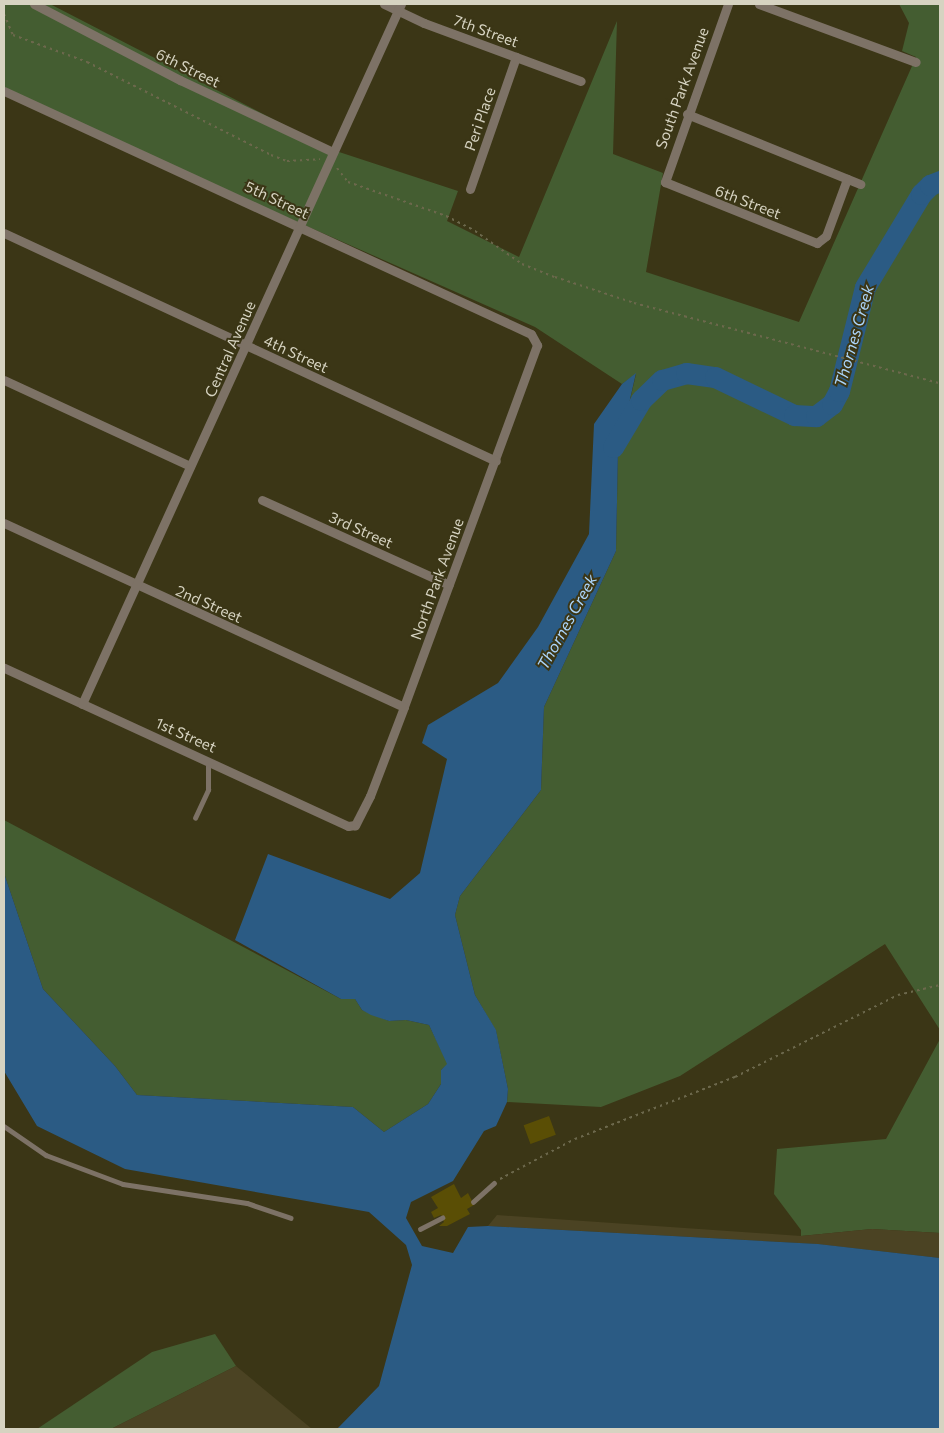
<!DOCTYPE html>
<style>
body{margin:0}
#map{position:relative;width:944px;height:1433px;overflow:hidden;background:#3b3616;font-family:Commissioner,sans-serif}
div>[style]{position:absolute}
.green>*{inset:0;background:#445d31}
.sand>*{inset:0;background:#4b4323}
.water>*{inset:0;background:#2b5b84}
.river>*{height:21px;margin:-10.5px;padding:0 10.5px;transform-origin:10.5px;border-radius:10.5px;background:#2b5b84}
.building>*{inset:0;background:#5a4e05;transform-origin:0 0}
.path>*{height:2px;margin-top:-1px;transform-origin:0;background:repeating-linear-gradient(90deg,#6c684c 0 2.5px,transparent 0 6.5px)}
.lane>*{height:4.5px;margin:-2.25px;padding:0 2.25px;transform-origin:2.25px;border-radius:2.25px;background:#7d7266}
.street>*{height:9px;margin:-4.5px;padding:0 4.5px;transform-origin:4.5px;border-radius:4.5px;background:#7d7266}
span{translate:-50% -50%;white-space:nowrap;text-align:center;line-height:1.15;-webkit-text-stroke:4px #3b3616;paint-order:stroke}
.street-label{font-size:15px;color:#d6d3c1}
.water-label{font-size:16px;color:#acd5fb;font-style:italic}
.frame{position:absolute;inset:0;border:5px solid #d6d3c1;pointer-events:none}
</style>
<div id="map">
<div class="green">
<i style="clip-path:polygon(4px 4px,50px 4px,333px 150px,458px 191px,447px 221px,519px 257px,617px 21px,613px 154px,663px 173px,646px 272px,799px 322px,916px 57px,902px 51px,909px 23px,899px 4px,940px 4px,940px 1030px,885px 944px,680px 1076px,601px 1107px,507px 1102px,508px 1089px,496px 1031px,475px 995px,455px 915px,460px 896px,541px 790px,544px 707px,616px 551px,618px 452px,636px 374px,622px 384px,535px 327px,4px 92px)"></i>
<i style="clip-path:polygon(4px 820px,341px 999px,355px 999px,362px 1010px,389px 1021px,406px 1020px,429px 1025px,448px 1064px,441px 1070px,441px 1084px,428px 1104px,384px 1132px,353px 1107px,137px 1095px,115px 1066px,43px 989px,4px 873px)"></i>
<i style="clip-path:polygon(940px 1039px,940px 1233px,872px 1229px,801px 1236px,801px 1230px,774px 1194px,777px 1149px,886px 1139px)"></i>
<i style="clip-path:polygon(215px 1334px,236px 1366px,111px 1429px,37px 1429px,152px 1352px)"></i>
</div>
<div class="sand">
<i style="clip-path:polygon(497px 1215px,801px 1236px,872px 1229px,940px 1233px,940px 1258px,817px 1244px,488px 1226px)"></i>
<i style="clip-path:polygon(236px 1366px,312px 1429px,111px 1429px)"></i>
</div>
<div class="water">
<i style="clip-path:polygon(636px 373px,618px 452px,616px 551px,544px 707px,541px 790px,460px 896px,455px 915px,475px 995px,496px 1030px,508px 1089px,507px 1102px,496px 1126px,484px 1131px,453px 1181px,411px 1202px,406px 1218px,422px 1246px,453px 1253px,468px 1227px,488px 1226px,818px 1244px,940px 1258px,940px 1429px,337px 1429px,379px 1386px,412px 1265px,406px 1245px,369px 1212px,125px 1169px,37px 1126px,4px 1071px,4px 873px,43px 989px,115px 1066px,137px 1095px,353px 1107px,384px 1132px,428px 1104px,441px 1084px,441px 1070px,447px 1064px,429px 1025px,406px 1020px,389px 1021px,371px 1015px,362px 1010px,355px 999px,341px 999px,235px 940px,268px 854px,390px 899px,420px 873px,447px 759px,422px 743px,428px 725px,498px 683px,538px 627px,589px 534px,594px 424px,622px 384px)"></i>
</div>
<div class="river">
<i style="left:613px;top:447px;width:55px;rotate:-59.2deg"></i>
<i style="left:641px;top:400px;width:29px;rotate:-44deg"></i>
<i style="left:662px;top:380px;width:25px;rotate:-16deg"></i>
<i style="left:686px;top:373px;width:29px;rotate:8deg"></i>
<i style="left:715px;top:377px;width:88px;rotate:25.7deg"></i>
<i style="left:794px;top:415px;width:22px;rotate:3deg"></i>
<i style="left:816px;top:416px;width:20px;rotate:-37deg"></i>
<i style="left:832px;top:404px;width:15px;rotate:-62deg"></i>
<i style="left:839px;top:391px;width:107px;rotate:-76deg"></i>
<i style="left:865px;top:287px;width:109px;rotate:-58.9deg"></i>
<i style="left:921px;top:194px;width:13px;rotate:-45deg"></i>
<i style="left:930px;top:185px;width:11px;rotate:-22deg"></i>
</div>
<div class="building">
<i style="left:549px;top:1116px;width:20px;height:27px;rotate:70deg"></i>
<i style="clip-path:polygon(454px 1184px,461px 1198px,468px 1193px,474px 1205px,467px 1209px,470px 1214px,447px 1226px,439px 1226px,444px 1222px,441px 1215px,434px 1218px,431px 1212px,438px 1208px,431px 1197px)"></i>
</div>
<div class="path">
<i style="left:4px;top:14px;width:23px;rotate:67deg"></i>
<i style="left:13px;top:35px;width:79px;rotate:20deg"></i>
<i style="left:87px;top:62px;width:206px;rotate:26.8deg"></i>
<i style="left:271px;top:155px;width:17px;rotate:21deg"></i>
<i style="left:287px;top:161px;width:33px;rotate:-3deg"></i>
<i style="left:337px;top:168px;width:18px;rotate:52deg"></i>
<i style="left:348px;top:182px;width:104px;rotate:19.1deg"></i>
<i style="left:446px;top:216px;width:33px;rotate:27deg"></i>
<i style="left:475px;top:231px;width:57px;rotate:35.1deg"></i>
<i style="left:522px;top:264px;width:35px;rotate:22deg"></i>
<i style="left:555px;top:277px;width:83px;rotate:18.2deg"></i>
<i style="left:634px;top:303px;width:316px;rotate:14.7deg"></i>
<i style="left:500px;top:1179px;width:85px;rotate:-28.1deg"></i>
<i style="left:575px;top:1139px;width:172px;rotate:-21.2deg"></i>
<i style="left:735px;top:1077px;width:182px;rotate:-26.7deg"></i>
<i style="left:898px;top:995px;width:43px;rotate:-13.4deg"></i>
</div>
<div class="lane">
<i style="left:195px;top:818px;width:31px;rotate:-65deg"></i>
<i style="left:208px;top:790px;width:28px;rotate:-90deg"></i>
<i style="left:4px;top:1126px;width:51px;rotate:34.6deg"></i>
<i style="left:46px;top:1155px;width:82px;rotate:20.6deg"></i>
<i style="left:123px;top:1184px;width:125px;rotate:8.7deg"></i>
<i style="left:247px;top:1203px;width:46px;rotate:18.8deg"></i>
<i style="left:473px;top:1202px;width:28px;rotate:-42deg"></i>
<i style="left:420px;top:1229px;width:25px;rotate:-27deg"></i>
</div>
<div class="street">
<i style="left:34px;top:4px;width:165px;rotate:27.5deg"></i>
<i style="left:180px;top:80px;width:169px;rotate:25.2deg"></i>
<i style="left:384px;top:4px;width:44px;rotate:25.4deg"></i>
<i style="left:424px;top:23px;width:167px;rotate:20.3deg"></i>
<i style="left:728px;top:4px;width:189px;rotate:109.5deg"></i>
<i style="left:665px;top:182px;width:164px;rotate:21.9deg"></i>
<i style="left:817px;top:243px;width:11px;rotate:-38deg"></i>
<i style="left:826px;top:236px;width:61px;rotate:-69.8deg"></i>
<i style="left:759px;top:4px;width:167px;rotate:20.3deg"></i>
<i style="left:4px;top:91px;width:580px;rotate:24.75deg"></i>
<i style="left:531px;top:334px;width:13px;rotate:61deg"></i>
<i style="left:537px;top:345px;width:386px;rotate:110.2deg"></i>
<i style="left:404px;top:707px;width:95px;rotate:110.9deg"></i>
<i style="left:370px;top:796px;width:33px;rotate:117deg"></i>
<i style="left:355px;top:825px;width:7px;rotate:172deg"></i>
<i style="left:348px;top:826px;width:379px;rotate:-155.3deg"></i>
<i style="left:687px;top:114px;width:187px;rotate:22deg"></i>
<i style="left:470px;top:189px;width:140px;rotate:-70.8deg"></i>
<i style="left:4px;top:233px;width:542px;rotate:24.86deg"></i>
<i style="left:4px;top:380px;width:205px;rotate:24.8deg"></i>
<i style="left:262px;top:500px;width:205px;rotate:24.4deg"></i>
<i style="left:4px;top:523px;width:440px;rotate:24.7deg"></i>
<i style="left:82px;top:704px;width:769px;rotate:-65.5deg"></i>
</div>
<div class="street-label">
<span style="left:486px;top:31px;rotate:20deg">7th Street</span>
<span style="left:188px;top:68px;rotate:26deg">6th Street</span>
<span style="left:682px;top:88px;rotate:-70deg">South Park Avenue</span>
<span style="left:480px;top:119px;rotate:-71deg">Peri Place</span>
<span style="left:277px;top:200px;rotate:25deg">5th Street</span>
<span style="left:748px;top:202px;rotate:21deg">6th Street</span>
<span style="left:230px;top:349px;rotate:-66deg">Central Avenue</span>
<span style="left:296px;top:354px;rotate:25deg">4th Street</span>
<span style="left:361px;top:530px;rotate:24deg">3rd Street</span>
<span style="left:437px;top:579px;rotate:-70deg">North Park Avenue</span>
<span style="left:209px;top:604px;rotate:24deg">2nd Street</span>
<span style="left:186px;top:735px;rotate:24deg">1st Street</span>
</div>
<div class="water-label">
<span style="left:854px;top:336px;rotate:-74deg">Thornes Creek</span>
<span style="left:567px;top:622px;rotate:-61deg">Thornes Creek</span>
</div>
<div class="frame"></div>
</div>
